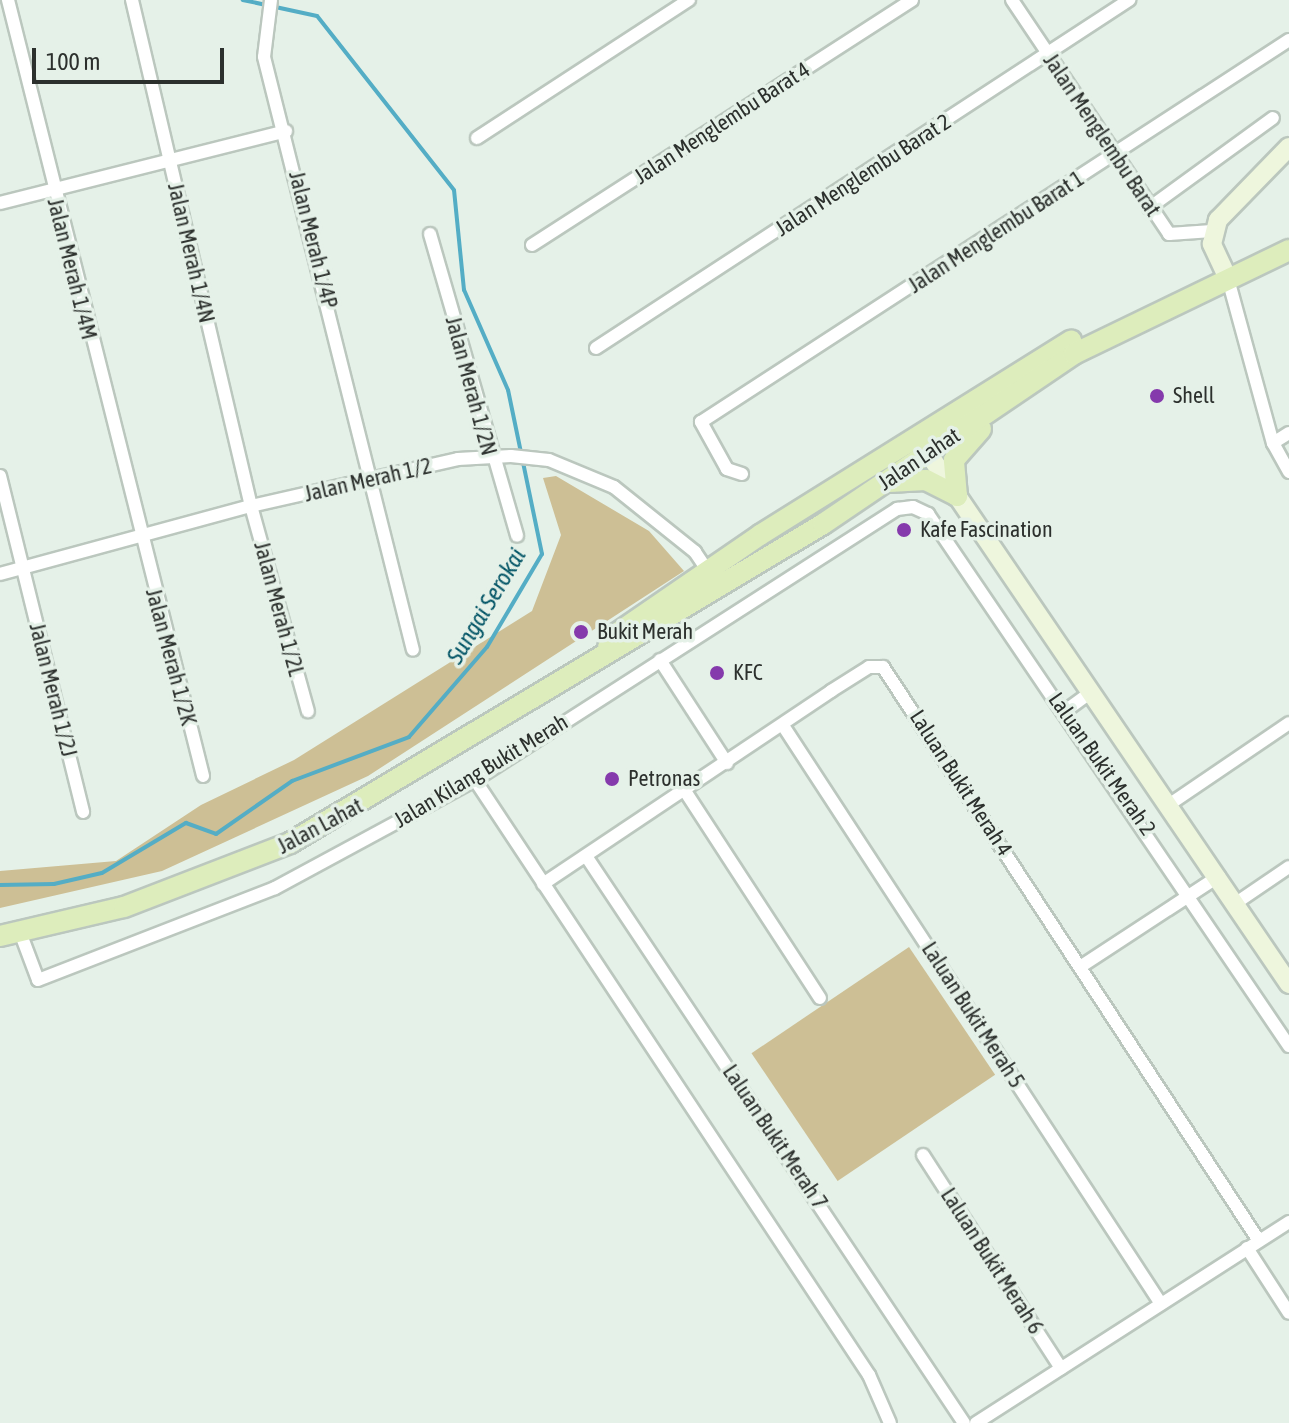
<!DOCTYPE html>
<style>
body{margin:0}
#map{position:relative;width:1289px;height:1423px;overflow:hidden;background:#e5f1e8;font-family:"Asap Condensed",sans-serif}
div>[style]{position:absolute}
.green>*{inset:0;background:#cdbf95;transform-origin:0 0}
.stream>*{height:4px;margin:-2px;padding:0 2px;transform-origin:2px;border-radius:2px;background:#54adc5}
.roads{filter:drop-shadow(2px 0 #bbc7be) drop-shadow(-2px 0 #bbc7be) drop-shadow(0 2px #bbc7be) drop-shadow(0 -2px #bbc7be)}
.street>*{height:12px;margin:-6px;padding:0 6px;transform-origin:6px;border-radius:6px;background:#fff}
.secondary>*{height:18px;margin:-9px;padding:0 9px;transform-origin:9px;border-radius:9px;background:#eef6dd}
.primary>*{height:20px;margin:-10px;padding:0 10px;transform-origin:10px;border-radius:10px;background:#ddedbc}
.dots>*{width:22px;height:22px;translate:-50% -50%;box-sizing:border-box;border:4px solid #e5f1e8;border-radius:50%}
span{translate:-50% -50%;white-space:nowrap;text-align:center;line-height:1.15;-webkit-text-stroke:7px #e5f1e8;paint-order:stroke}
.street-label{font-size:22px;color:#2c302d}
.poi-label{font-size:22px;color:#2c302d}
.left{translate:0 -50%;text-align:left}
.water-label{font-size:24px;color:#035566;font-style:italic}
.scale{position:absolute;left:32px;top:48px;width:192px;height:36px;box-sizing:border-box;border:4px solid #2c302d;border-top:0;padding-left:10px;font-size:24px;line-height:28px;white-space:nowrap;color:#2c302d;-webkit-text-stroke:6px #e5f1e8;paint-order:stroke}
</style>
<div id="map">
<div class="green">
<i style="clip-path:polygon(556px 476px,649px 531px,684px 571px,368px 776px,162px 871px,0 908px,0 871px,116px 861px,201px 805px,294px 760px,532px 611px,561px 535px,543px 478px)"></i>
<i style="left:909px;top:947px;width:154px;height:190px;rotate:56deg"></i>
</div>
<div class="stream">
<i style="left:0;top:885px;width:54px;rotate:-1.1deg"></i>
<i style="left:54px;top:884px;width:49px;rotate:-12.9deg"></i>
<i style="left:102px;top:873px;width:98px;rotate:-30.8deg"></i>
<i style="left:186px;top:823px;width:32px;rotate:20deg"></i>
<i style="left:216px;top:834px;width:93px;rotate:-34.9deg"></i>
<i style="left:292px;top:781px;width:125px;rotate:-20.6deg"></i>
<i style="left:409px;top:737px;width:119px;rotate:-49.1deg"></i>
<i style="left:487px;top:647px;width:108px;rotate:-59.4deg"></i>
<i style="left:542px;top:554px;width:167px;rotate:-101.7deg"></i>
<i style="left:508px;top:390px;width:109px;rotate:-113.7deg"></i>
<i style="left:464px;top:290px;width:100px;rotate:-95.7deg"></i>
<i style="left:454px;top:190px;width:221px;rotate:-128.2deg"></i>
<i style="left:317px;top:16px;width:76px;rotate:-167.8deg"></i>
</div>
<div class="roads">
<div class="street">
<i style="left:8px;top:0;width:800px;rotate:75.89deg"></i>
<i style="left:132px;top:0;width:520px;rotate:76.77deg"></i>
<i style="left:251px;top:506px;width:213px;rotate:74.5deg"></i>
<i style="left:271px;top:0;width:57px;rotate:97deg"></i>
<i style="left:264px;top:57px;width:611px;rotate:75.9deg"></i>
<i style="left:1012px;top:0;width:282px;rotate:56.1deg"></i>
<i style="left:1169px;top:234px;width:43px;rotate:-4deg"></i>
<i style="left:477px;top:138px;width:253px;rotate:-33.1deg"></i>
<i style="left:0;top:203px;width:295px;rotate:-14.1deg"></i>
<i style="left:1149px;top:208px;width:153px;rotate:-36deg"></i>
<i style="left:430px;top:234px;width:314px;rotate:73.9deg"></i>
<i style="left:532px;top:245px;width:452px;rotate:-32.8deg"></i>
<i style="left:1228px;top:279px;width:170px;rotate:74.7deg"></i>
<i style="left:1273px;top:443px;width:33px;rotate:61deg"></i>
<i style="left:596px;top:348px;width:637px;rotate:-33.14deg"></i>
<i style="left:1273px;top:443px;width:19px;rotate:-32deg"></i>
<i style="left:742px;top:474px;width:16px;rotate:-162deg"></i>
<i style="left:727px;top:469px;width:54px;rotate:-119deg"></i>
<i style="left:701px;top:422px;width:701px;rotate:-33.01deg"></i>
<i style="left:0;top:476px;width:346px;rotate:76.1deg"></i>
<i style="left:0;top:574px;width:260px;rotate:-15.2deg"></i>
<i style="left:251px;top:506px;width:212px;rotate:-12.8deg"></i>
<i style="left:458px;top:459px;width:53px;rotate:-3.2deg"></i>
<i style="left:511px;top:456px;width:38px;rotate:6deg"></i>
<i style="left:549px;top:460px;width:70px;rotate:22.6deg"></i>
<i style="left:614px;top:487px;width:104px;rotate:38.7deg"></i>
<i style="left:695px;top:552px;width:22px;rotate:56deg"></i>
<i style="left:660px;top:660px;width:123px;rotate:57deg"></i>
<i style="left:1065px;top:711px;width:32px;rotate:-36deg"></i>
<i style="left:784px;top:727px;width:689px;rotate:56.84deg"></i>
<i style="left:475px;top:780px;width:714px;rotate:56.49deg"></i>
<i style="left:869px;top:1375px;width:52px;rotate:66.4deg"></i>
<i style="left:685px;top:791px;width:247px;rotate:56.9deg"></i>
<i style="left:1170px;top:804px;width:144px;rotate:-34.2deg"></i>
<i style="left:586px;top:856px;width:681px;rotate:56.31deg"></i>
<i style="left:543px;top:884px;width:347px;rotate:-33.8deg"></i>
<i style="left:831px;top:691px;width:45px;rotate:-32.3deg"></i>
<i style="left:869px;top:667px;width:14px"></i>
<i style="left:883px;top:667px;width:686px;rotate:56.77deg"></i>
<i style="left:1236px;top:903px;width:64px;rotate:-34.2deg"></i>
<i style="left:20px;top:932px;width:51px;rotate:69.4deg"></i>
<i style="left:38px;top:980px;width:254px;rotate:-21.2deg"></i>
<i style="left:275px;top:888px;width:227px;rotate:-28.4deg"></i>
<i style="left:475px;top:780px;width:502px;rotate:-32.71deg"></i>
<i style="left:897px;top:509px;width:16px;rotate:-7deg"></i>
<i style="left:913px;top:507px;width:17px;rotate:25deg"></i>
<i style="left:928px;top:514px;width:643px;rotate:55.84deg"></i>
<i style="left:1080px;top:967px;width:166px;rotate:-33.2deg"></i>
<i style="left:923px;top:1155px;width:254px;rotate:57.1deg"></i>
<i style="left:1247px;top:1248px;width:77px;rotate:57.1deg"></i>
<i style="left:976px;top:1423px;width:372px;rotate:-32.7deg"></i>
</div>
<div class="secondary">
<i style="left:1224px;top:270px;width:29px;rotate:-115deg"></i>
<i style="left:1212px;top:244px;width:25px;rotate:-76deg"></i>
<i style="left:1218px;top:220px;width:102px;rotate:-45.8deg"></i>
<i style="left:928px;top:453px;width:642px;rotate:55.79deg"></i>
</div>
<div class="primary">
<i style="left:889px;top:482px;width:37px;rotate:-3deg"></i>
<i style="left:926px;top:480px;width:35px;rotate:27deg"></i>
<i style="left:957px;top:496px;width:36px;rotate:-95deg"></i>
<i style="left:954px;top:460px;width:41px;rotate:-48.9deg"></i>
<i style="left:608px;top:647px;width:15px;rotate:-58deg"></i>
<i style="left:616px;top:634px;width:175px;rotate:-34.5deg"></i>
<i style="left:760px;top:535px;width:367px;rotate:-32deg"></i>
<i style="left:0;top:936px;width:127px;rotate:-13.2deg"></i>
<i style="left:124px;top:907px;width:178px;rotate:-21.1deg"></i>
<i style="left:290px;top:843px;width:621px;rotate:-30.9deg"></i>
<i style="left:823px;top:524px;width:303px;rotate:-34.1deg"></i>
<i style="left:1074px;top:354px;width:239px;rotate:-25.8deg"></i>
</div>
</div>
<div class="dots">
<i style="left:1157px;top:396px;background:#853aac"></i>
<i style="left:904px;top:530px;background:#853aac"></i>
<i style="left:581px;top:632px;background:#853aac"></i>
<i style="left:717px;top:673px;background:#853aac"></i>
<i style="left:612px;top:779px;background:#853aac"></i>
</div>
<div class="street-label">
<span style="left:722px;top:123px;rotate:-33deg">Jalan Menglembu Barat 4</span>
<span style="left:1102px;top:135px;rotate:56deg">Jalan Menglembu Barat</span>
<span style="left:863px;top:175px;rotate:-33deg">Jalan Menglembu Barat 2</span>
<span style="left:996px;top:232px;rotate:-33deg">Jalan Menglembu Barat 1</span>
<span style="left:313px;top:240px;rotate:76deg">Jalan Merah 1/4P</span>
<span style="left:191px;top:253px;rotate:77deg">Jalan Merah 1/4N</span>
<span style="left:72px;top:269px;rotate:76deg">Jalan Merah 1/4M</span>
<span style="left:471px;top:386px;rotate:75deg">Jalan Merah 1/2N</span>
<span style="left:919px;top:459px;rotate:-34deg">Jalan Lahat</span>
<span style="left:368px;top:480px;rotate:-13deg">Jalan Merah 1/2</span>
<span style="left:279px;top:609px;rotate:75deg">Jalan Merah 1/2L</span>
<span style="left:171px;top:657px;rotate:75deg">Jalan Merah 1/2K</span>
<span style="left:53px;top:690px;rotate:76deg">Jalan Merah 1/2J</span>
<span style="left:1102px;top:764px;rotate:55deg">Laluan Bukit Merah 2</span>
<span style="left:481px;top:771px;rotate:-31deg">Jalan Kilang Bukit Merah</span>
<span style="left:961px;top:783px;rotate:57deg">Laluan Bukit Merah 4</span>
<span style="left:320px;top:826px;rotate:-28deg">Jalan Lahat</span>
<span style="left:973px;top:1015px;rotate:57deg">Laluan Bukit Merah 5</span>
<span style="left:775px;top:1137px;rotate:56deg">Laluan Bukit Merah 7</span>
<span style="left:992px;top:1261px;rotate:57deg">Laluan Bukit Merah 6</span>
</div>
<div class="poi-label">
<span class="left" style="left:1173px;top:396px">Shell</span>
<span class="left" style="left:920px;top:530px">Kafe Fascination</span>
<span class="left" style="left:597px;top:632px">Bukit Merah</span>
<span class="left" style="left:733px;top:673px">KFC</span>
<span class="left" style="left:628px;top:779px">Petronas</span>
</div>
<div class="water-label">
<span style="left:486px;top:606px;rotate:-59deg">Sungai Serokai</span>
</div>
<div class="scale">100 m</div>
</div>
